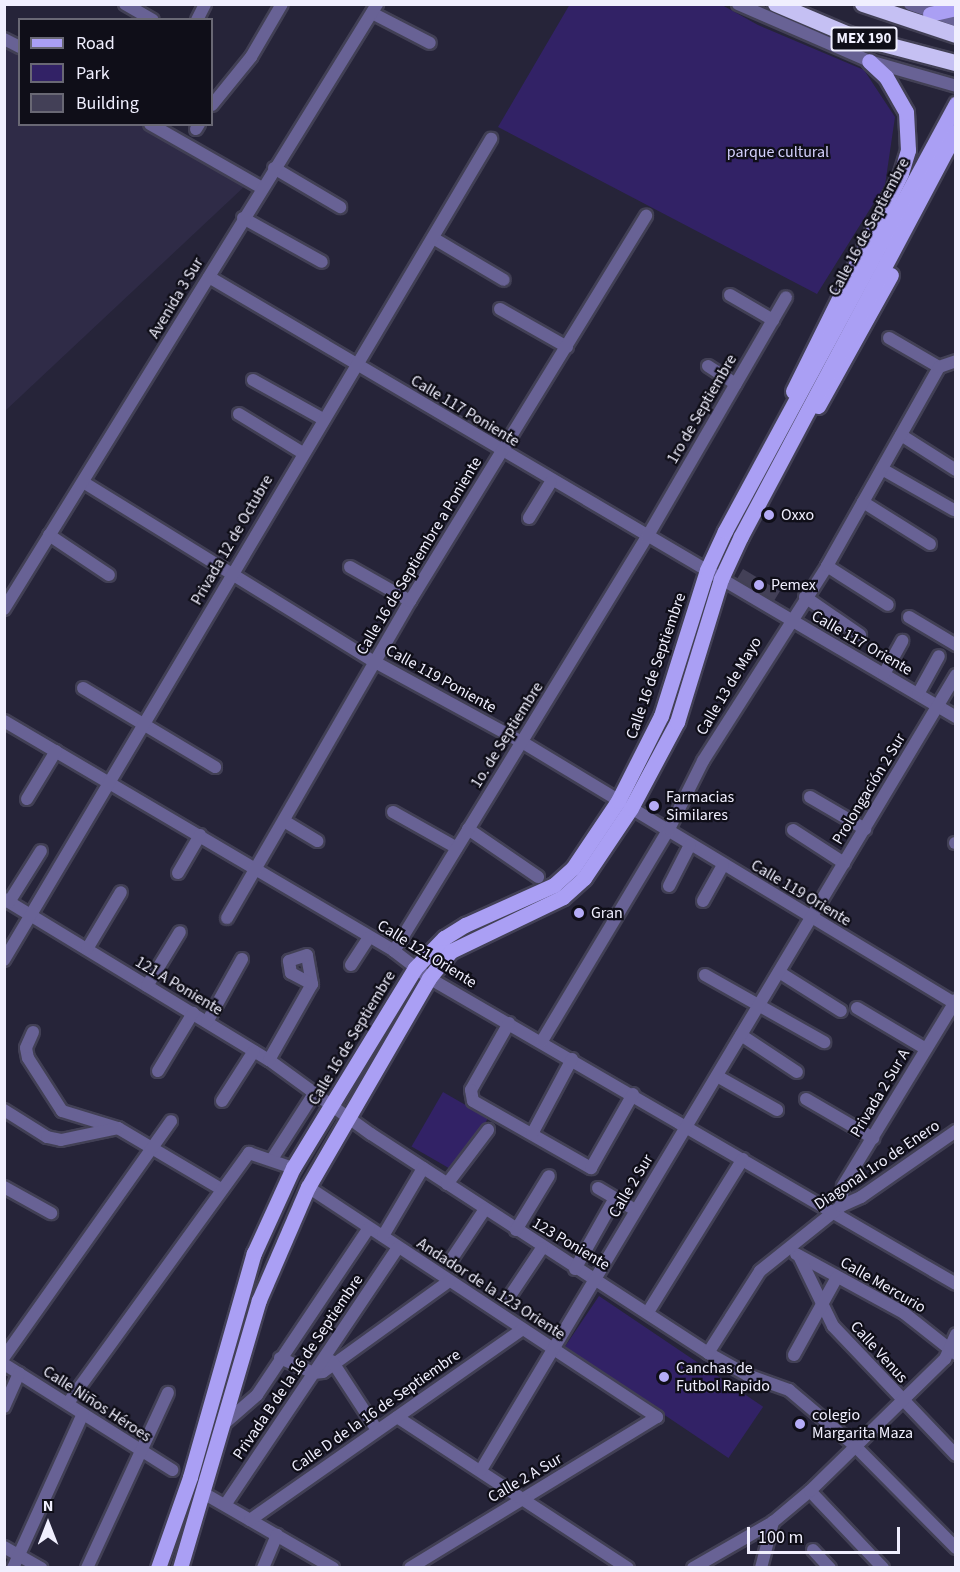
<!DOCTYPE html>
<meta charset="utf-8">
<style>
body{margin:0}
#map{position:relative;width:960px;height:1572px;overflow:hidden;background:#262439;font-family:"Source Sans 3",sans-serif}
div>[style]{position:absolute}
.built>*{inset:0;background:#2f2b47}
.green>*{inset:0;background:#322266;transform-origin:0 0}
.building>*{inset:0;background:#434057;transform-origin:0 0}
.roads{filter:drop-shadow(2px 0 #424055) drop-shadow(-2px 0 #424055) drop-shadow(0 2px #424055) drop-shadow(0 -2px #424055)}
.minor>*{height:12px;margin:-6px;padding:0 6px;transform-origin:6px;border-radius:6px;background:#686295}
.major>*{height:15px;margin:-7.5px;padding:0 7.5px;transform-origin:7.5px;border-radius:7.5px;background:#aa9ff4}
.highway>*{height:16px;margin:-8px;padding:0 8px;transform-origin:8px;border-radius:8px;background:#c5c0f3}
.dots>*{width:16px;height:16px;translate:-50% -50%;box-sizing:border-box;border:3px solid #0f0e18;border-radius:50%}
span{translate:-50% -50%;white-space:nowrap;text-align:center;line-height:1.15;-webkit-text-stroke:4.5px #0f0e18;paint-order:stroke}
.shield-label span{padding:2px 4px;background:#0f0e18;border:2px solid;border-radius:4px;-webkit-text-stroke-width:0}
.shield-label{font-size:15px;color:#f0effe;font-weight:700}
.park-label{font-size:16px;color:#d4d1fc}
.street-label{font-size:16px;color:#f0effe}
.poi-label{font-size:16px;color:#f0effe}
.left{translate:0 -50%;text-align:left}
.frame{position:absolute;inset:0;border:6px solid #f0effe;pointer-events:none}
.legend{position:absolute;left:18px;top:18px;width:195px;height:108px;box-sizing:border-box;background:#0f0e18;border:2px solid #696874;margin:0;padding:8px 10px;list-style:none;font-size:18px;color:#f0effe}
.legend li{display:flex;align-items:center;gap:12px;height:30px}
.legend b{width:30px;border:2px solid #696874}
.north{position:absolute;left:18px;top:1494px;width:60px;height:60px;-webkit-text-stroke:4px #0f0e18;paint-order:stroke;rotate:0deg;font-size:16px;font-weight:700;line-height:24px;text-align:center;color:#f0effe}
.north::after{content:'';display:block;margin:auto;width:21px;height:27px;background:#f0effe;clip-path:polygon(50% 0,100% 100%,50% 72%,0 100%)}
.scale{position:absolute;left:747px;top:1527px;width:153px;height:27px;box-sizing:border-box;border:3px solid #f0effe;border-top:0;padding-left:8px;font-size:18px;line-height:21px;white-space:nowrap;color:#f0effe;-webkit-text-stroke:4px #0f0e18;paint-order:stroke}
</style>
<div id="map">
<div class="built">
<i style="clip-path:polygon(5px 42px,19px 51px,20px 124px,144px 125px,246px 185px,5px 411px)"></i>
</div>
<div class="green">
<i style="clip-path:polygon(570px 4px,722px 5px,758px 25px,864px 70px,895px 117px,885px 185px,817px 294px,498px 127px)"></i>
<i style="left:443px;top:1092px;width:52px;height:63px;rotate:30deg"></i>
<i style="left:599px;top:1296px;width:198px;height:62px;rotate:34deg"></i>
</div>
<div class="building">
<i style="left:743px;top:569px;width:43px;height:12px;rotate:31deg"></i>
</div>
<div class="roads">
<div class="minor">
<i style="left:125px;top:4px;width:32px;rotate:30deg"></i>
<i style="left:738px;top:4px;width:143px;rotate:23.5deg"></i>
<i style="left:869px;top:61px;width:91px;rotate:16deg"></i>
<i style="left:910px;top:4px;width:49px;rotate:19.2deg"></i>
<i style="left:372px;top:13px;width:65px;rotate:27.3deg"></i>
<i style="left:197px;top:20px;width:18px;rotate:-63deg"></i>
<i style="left:4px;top:39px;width:18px;rotate:27deg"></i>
<i style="left:212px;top:105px;width:62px;rotate:-50.9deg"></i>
<i style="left:251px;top:57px;width:61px;rotate:-59.7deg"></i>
<i style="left:150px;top:124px;width:129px;rotate:29.7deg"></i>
<i style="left:196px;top:129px;width:6px;rotate:-59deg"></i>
<i style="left:274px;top:168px;width:77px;rotate:30.6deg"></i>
<i style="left:243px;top:218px;width:90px;rotate:29.1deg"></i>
<i style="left:433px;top:238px;width:82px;rotate:30.6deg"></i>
<i style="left:209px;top:277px;width:867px;rotate:30.5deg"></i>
<i style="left:730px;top:295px;width:50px;rotate:30.2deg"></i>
<i style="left:500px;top:309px;width:77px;rotate:29.6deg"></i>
<i style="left:889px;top:338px;width:58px;rotate:30.1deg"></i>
<i style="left:708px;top:366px;width:33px;rotate:33deg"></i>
<i style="left:253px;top:380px;width:80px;rotate:29.1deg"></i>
<i style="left:239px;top:414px;width:75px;rotate:31.4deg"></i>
<i style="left:901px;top:435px;width:65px;rotate:32.5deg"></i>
<i style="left:882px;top:469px;width:83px;rotate:29.7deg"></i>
<i style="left:83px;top:482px;width:343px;rotate:31.7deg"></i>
<i style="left:375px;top:662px;width:167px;rotate:28.6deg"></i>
<i style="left:522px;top:742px;width:507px;rotate:31.12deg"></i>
<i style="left:863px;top:502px;width:79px;rotate:32.1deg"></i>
<i style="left:529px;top:518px;width:42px;rotate:-58.6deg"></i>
<i style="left:49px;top:535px;width:72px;rotate:33.7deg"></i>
<i style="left:827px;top:566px;width:72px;rotate:32.6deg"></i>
<i style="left:350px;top:567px;width:69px;rotate:29.5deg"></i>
<i style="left:805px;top:597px;width:67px;rotate:34.6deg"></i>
<i style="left:4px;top:609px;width:711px;rotate:-58.34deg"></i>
<i style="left:909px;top:617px;width:55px;rotate:30.8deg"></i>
<i style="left:884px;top:674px;width:38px;rotate:-61deg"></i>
<i style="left:83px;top:688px;width:154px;rotate:30.9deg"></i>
<i style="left:918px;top:694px;width:43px;rotate:-61.1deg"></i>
<i style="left:4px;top:721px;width:453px;rotate:30.5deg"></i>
<i style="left:394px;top:951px;width:44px;rotate:37.6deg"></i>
<i style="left:429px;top:978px;width:609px;rotate:30.14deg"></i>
<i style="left:810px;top:797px;width:64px;rotate:30.2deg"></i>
<i style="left:27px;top:799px;width:56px;rotate:-58.9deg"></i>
<i style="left:393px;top:812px;width:73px;rotate:29.4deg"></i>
<i style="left:284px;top:821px;width:39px;rotate:31deg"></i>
<i style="left:468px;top:829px;width:85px;rotate:34.4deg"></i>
<i style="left:793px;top:830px;width:61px;rotate:32.9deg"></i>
<i style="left:955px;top:843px;width:1px"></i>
<i style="left:178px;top:873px;width:44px;rotate:-59.9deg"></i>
<i style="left:669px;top:886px;width:46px;rotate:-62.9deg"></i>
<i style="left:4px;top:899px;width:310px;rotate:31.3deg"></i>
<i style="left:269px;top:1060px;width:126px;rotate:36deg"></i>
<i style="left:371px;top:1134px;width:402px;rotate:33deg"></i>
<i style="left:708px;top:1353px;width:45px;rotate:29.4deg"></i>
<i style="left:747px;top:1375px;width:45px;rotate:19.7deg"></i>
<i style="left:789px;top:1390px;width:85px;rotate:40.2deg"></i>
<i style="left:854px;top:1445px;width:145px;rotate:45.3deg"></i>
<i style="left:703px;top:901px;width:41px;rotate:-60.9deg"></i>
<i style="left:9px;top:902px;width:60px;rotate:-57.9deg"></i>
<i style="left:227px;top:918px;width:366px;rotate:-60deg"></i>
<i style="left:410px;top:601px;width:452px;rotate:-58.5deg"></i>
<i style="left:87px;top:949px;width:66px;rotate:-59.2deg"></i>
<i style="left:394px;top:951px;width:485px;rotate:-58.6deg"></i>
<i style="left:647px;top:537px;width:277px;rotate:-59.9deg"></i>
<i style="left:4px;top:960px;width:955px;rotate:-59.32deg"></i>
<i style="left:351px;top:965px;width:33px;rotate:-57deg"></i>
<i style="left:779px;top:972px;width:73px;rotate:32.2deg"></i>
<i style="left:705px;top:975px;width:137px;rotate:29.4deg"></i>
<i style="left:147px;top:986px;width:63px;rotate:-58.6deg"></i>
<i style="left:857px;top:1008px;width:80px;rotate:30.7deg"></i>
<i style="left:207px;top:1022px;width:72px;rotate:-60.9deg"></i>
<i style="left:509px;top:1023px;width:77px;rotate:119.6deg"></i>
<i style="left:471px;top:1090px;width:11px;rotate:80deg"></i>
<i style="left:473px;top:1101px;width:136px;rotate:29.6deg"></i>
<i style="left:591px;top:1168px;width:85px;rotate:-60.4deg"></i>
<i style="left:33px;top:1032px;width:17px;rotate:114deg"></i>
<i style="left:26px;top:1048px;width:10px;rotate:79deg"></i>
<i style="left:28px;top:1058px;width:63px;rotate:57.3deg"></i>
<i style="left:62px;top:1111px;width:59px;rotate:16.9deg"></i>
<i style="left:118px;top:1128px;width:120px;rotate:30.6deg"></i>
<i style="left:741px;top:1035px;width:67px;rotate:33.5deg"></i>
<i style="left:542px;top:1041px;width:247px;rotate:-59.1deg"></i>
<i style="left:669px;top:829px;width:76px;rotate:-63.4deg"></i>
<i style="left:703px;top:761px;width:231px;rotate:-57.5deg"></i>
<i style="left:827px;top:566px;width:228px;rotate:-60.6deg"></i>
<i style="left:939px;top:367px;width:18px;rotate:-19deg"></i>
<i style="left:269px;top:1060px;width:87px;rotate:-60.5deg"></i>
<i style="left:312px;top:984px;width:29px;rotate:-100deg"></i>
<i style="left:307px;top:955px;width:19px;rotate:162deg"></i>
<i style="left:289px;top:961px;width:12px;rotate:81deg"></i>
<i style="left:291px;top:973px;width:24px;rotate:28deg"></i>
<i style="left:158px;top:1071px;width:68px;rotate:-58.9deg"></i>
<i style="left:717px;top:1076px;width:69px;rotate:29.5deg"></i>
<i style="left:806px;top:1099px;width:78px;rotate:30.2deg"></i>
<i style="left:222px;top:1101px;width:59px;rotate:-57.4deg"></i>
<i style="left:4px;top:1110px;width:51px;rotate:32.1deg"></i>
<i style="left:47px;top:1137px;width:14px;rotate:12deg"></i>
<i style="left:61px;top:1140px;width:58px;rotate:-11.9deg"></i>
<i style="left:532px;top:1134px;width:85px;rotate:-61.9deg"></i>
<i style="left:272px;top:1159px;width:80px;rotate:-57.3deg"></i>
<i style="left:447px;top:1184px;width:68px;rotate:-52.8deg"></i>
<i style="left:4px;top:1187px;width:54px;rotate:29deg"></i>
<i style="left:308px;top:1187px;width:418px;rotate:33.4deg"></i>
<i style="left:657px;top:1417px;width:289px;rotate:148.6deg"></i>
<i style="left:598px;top:1188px;width:43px;rotate:30.7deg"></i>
<i style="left:841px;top:1206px;width:20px;rotate:-84deg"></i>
<i style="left:843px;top:1186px;width:218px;rotate:-58.7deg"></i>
<i style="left:516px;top:1230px;width:63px;rotate:-58.6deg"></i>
<i style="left:383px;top:1236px;width:79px;rotate:-59.5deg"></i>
<i style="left:796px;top:1254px;width:123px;rotate:28.6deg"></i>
<i style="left:904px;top:1313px;width:66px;rotate:38.3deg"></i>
<i style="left:799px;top:1256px;width:78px;rotate:64.1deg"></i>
<i style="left:833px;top:1326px;width:178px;rotate:46.4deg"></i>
<i style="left:451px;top:1260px;width:61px;rotate:-56.3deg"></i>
<i style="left:575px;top:1269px;width:81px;rotate:-60.6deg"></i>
<i style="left:508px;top:1299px;width:61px;rotate:-56.3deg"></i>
<i style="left:648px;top:1312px;width:180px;rotate:-58.2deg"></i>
<i style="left:708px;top:1353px;width:97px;rotate:-57.6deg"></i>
<i style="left:760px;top:1271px;width:104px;rotate:-38.7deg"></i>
<i style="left:841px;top:1206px;width:22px;rotate:-24deg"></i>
<i style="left:861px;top:1197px;width:116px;rotate:-34.8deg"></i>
<i style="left:794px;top:1355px;width:89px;rotate:-61.1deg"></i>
<i style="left:4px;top:1357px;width:289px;rotate:-54.7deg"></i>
<i style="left:280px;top:1358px;width:36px;rotate:24deg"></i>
<i style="left:313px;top:1373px;width:10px;rotate:-6deg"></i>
<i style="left:323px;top:1372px;width:155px;rotate:-35.8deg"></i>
<i style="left:332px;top:1361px;width:82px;rotate:56.9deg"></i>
<i style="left:4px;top:1364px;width:199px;rotate:32.2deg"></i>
<i style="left:68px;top:1403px;width:309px;rotate:-54.1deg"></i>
<i style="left:249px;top:1153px;width:46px;rotate:18.8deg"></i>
<i style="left:4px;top:1407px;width:37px;rotate:-66deg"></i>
<i style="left:397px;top:1417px;width:276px;rotate:33.2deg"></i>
<i style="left:225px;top:1423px;width:43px;rotate:-41.2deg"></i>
<i style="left:257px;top:1395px;width:201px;rotate:-56.2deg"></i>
<i style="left:481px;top:1470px;width:926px;rotate:-59.14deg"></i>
<i style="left:810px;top:1491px;width:106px;rotate:46.5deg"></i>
<i style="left:205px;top:1494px;width:148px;rotate:30deg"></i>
<i style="left:225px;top:1505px;width:310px;rotate:-56.1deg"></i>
<i style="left:250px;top:1520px;width:331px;rotate:-35deg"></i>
<i style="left:4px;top:1547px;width:43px;rotate:29.6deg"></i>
<i style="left:813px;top:1550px;width:25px;rotate:47deg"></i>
<i style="left:13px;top:1568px;width:169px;rotate:-65.6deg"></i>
<i style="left:87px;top:1568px;width:193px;rotate:-65.2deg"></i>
<i style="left:263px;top:1568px;width:36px;rotate:-67deg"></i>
<i style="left:693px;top:1568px;width:92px;rotate:-29.9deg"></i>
<i style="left:773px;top:1522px;width:48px;rotate:-40deg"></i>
<i style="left:810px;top:1491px;width:189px;rotate:-44.4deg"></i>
<i style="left:945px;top:1359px;width:27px;rotate:-66deg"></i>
<i style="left:761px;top:1568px;width:48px;rotate:-75.4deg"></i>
</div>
<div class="major">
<i style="left:930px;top:14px;width:27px;rotate:-13deg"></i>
<i style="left:793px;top:391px;width:243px;rotate:-63.6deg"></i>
<i style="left:901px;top:173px;width:24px;rotate:-73deg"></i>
<i style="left:908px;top:150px;width:38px;rotate:-93deg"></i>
<i style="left:906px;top:112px;width:40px;rotate:-119.7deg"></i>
<i style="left:886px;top:77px;width:23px;rotate:-137deg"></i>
<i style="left:818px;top:406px;width:150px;rotate:-60.9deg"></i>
<i style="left:158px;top:1568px;width:96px;rotate:-70.6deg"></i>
<i style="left:190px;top:1477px;width:233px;rotate:-74.1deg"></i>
<i style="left:254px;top:1253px;width:94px;rotate:-65.4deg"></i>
<i style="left:293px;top:1168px;width:234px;rotate:-58.6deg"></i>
<i style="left:415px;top:968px;width:42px;rotate:-46deg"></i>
<i style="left:444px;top:938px;width:25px;rotate:-32deg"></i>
<i style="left:465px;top:925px;width:98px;rotate:-24.2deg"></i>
<i style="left:554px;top:885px;width:25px;rotate:-42deg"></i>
<i style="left:573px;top:868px;width:81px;rotate:-56.1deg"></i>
<i style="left:618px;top:801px;width:95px;rotate:-63.2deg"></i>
<i style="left:661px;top:716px;width:153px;rotate:-72.5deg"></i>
<i style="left:707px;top:570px;width:43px;rotate:-65.2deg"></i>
<i style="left:725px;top:531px;width:486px;rotate:-61.6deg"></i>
<i style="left:180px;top:1568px;width:279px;rotate:-73.6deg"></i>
<i style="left:259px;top:1300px;width:123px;rotate:-66.6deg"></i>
<i style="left:308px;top:1187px;width:241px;rotate:-59.9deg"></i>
<i style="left:429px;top:978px;width:35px;rotate:-51deg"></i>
<i style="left:451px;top:951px;width:124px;rotate:-25.7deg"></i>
<i style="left:563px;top:897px;width:28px;rotate:-42deg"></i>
<i style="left:584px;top:878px;width:84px;rotate:-56.1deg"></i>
<i style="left:631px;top:808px;width:98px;rotate:-61.9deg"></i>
<i style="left:677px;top:722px;width:150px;rotate:-72.9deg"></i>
<i style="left:721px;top:579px;width:47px;rotate:-65.1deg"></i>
<i style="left:741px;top:536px;width:459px;rotate:-62deg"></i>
</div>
<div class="highway">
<i style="left:776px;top:4px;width:79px;rotate:23deg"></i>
<i style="left:849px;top:35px;width:111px;rotate:14.7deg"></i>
<i style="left:863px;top:4px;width:98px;rotate:18.4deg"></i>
</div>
</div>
<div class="dots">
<i style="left:769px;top:515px;background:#b5acf8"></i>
<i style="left:759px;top:585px;background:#b5acf8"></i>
<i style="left:654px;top:806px;background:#b5acf8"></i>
<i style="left:579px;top:913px;background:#b5acf8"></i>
<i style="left:664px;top:1377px;background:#b5acf8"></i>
<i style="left:800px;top:1424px;background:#b5acf8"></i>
</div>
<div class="shield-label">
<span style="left:864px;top:39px">MEX 190</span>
</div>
<div class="park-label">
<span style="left:778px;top:152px">parque cultural</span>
</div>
<div class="street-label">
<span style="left:869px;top:227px;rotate:-62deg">Calle 16 de Septiembre</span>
<span style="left:176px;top:298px;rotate:-59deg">Avenida 3 Sur</span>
<span style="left:702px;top:409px;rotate:-60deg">1ro de Septiembre</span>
<span style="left:465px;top:411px;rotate:31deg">Calle 117 Poniente</span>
<span style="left:232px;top:540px;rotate:-60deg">Privada 12 de Octubre</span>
<span style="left:419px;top:556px;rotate:-59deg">Calle 16 de Septiembre a Poniente</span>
<span style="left:862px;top:643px;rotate:30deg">Calle 117 Oriente</span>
<span style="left:656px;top:666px;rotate:-71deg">Calle 16 de Septiembre</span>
<span style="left:441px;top:679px;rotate:29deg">Calle 119 Poniente</span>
<span style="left:729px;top:686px;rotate:-59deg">Calle 13 de Mayo</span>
<span style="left:507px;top:735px;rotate:-58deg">1o. de Septiembre</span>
<span style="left:869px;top:789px;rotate:-59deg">Prolongación 2 Sur</span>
<span style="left:801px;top:893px;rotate:31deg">Calle 119 Oriente</span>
<span style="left:427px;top:954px;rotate:32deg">Calle 121 Oriente</span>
<span style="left:179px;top:986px;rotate:31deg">121 A Poniente</span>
<span style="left:352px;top:1038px;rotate:-59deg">Calle 16 de Septiembre</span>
<span style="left:880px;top:1093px;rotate:-59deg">Privada 2 Sur A</span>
<span style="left:877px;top:1165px;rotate:-34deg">Diagonal 1ro de Enero</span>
<span style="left:631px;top:1186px;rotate:-59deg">Calle 2 Sur</span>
<span style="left:571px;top:1244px;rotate:31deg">123 Poniente</span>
<span style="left:883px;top:1285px;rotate:30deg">Calle Mercurio</span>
<span style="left:491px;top:1289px;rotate:33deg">Andador de la 123 Oriente</span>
<span style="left:879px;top:1352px;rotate:48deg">Calle Venus</span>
<span style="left:298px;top:1367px;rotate:-56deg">Privada B de la 16 de Septiembre</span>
<span style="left:97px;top:1404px;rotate:33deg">Calle Niños Héroes</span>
<span style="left:376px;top:1411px;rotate:-35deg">Calle D de la 16 de Septiembre</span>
<span style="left:525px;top:1478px;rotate:-30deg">Calle 2 A Sur</span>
</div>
<div class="poi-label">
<span class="left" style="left:781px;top:515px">Oxxo</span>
<span class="left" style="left:771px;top:585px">Pemex</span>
<span class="left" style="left:666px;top:806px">Farmacias<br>Similares</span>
<span class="left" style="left:591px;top:913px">Gran</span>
<span class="left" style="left:676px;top:1377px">Canchas de<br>Futbol Rapido</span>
<span class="left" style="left:812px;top:1424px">colegio<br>Margarita Maza</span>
</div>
<div class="frame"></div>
<ul class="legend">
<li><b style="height:8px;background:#aa9ff4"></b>Road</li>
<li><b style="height:16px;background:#322266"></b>Park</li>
<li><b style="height:16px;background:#434057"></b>Building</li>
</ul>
<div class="north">N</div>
<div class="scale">100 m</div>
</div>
